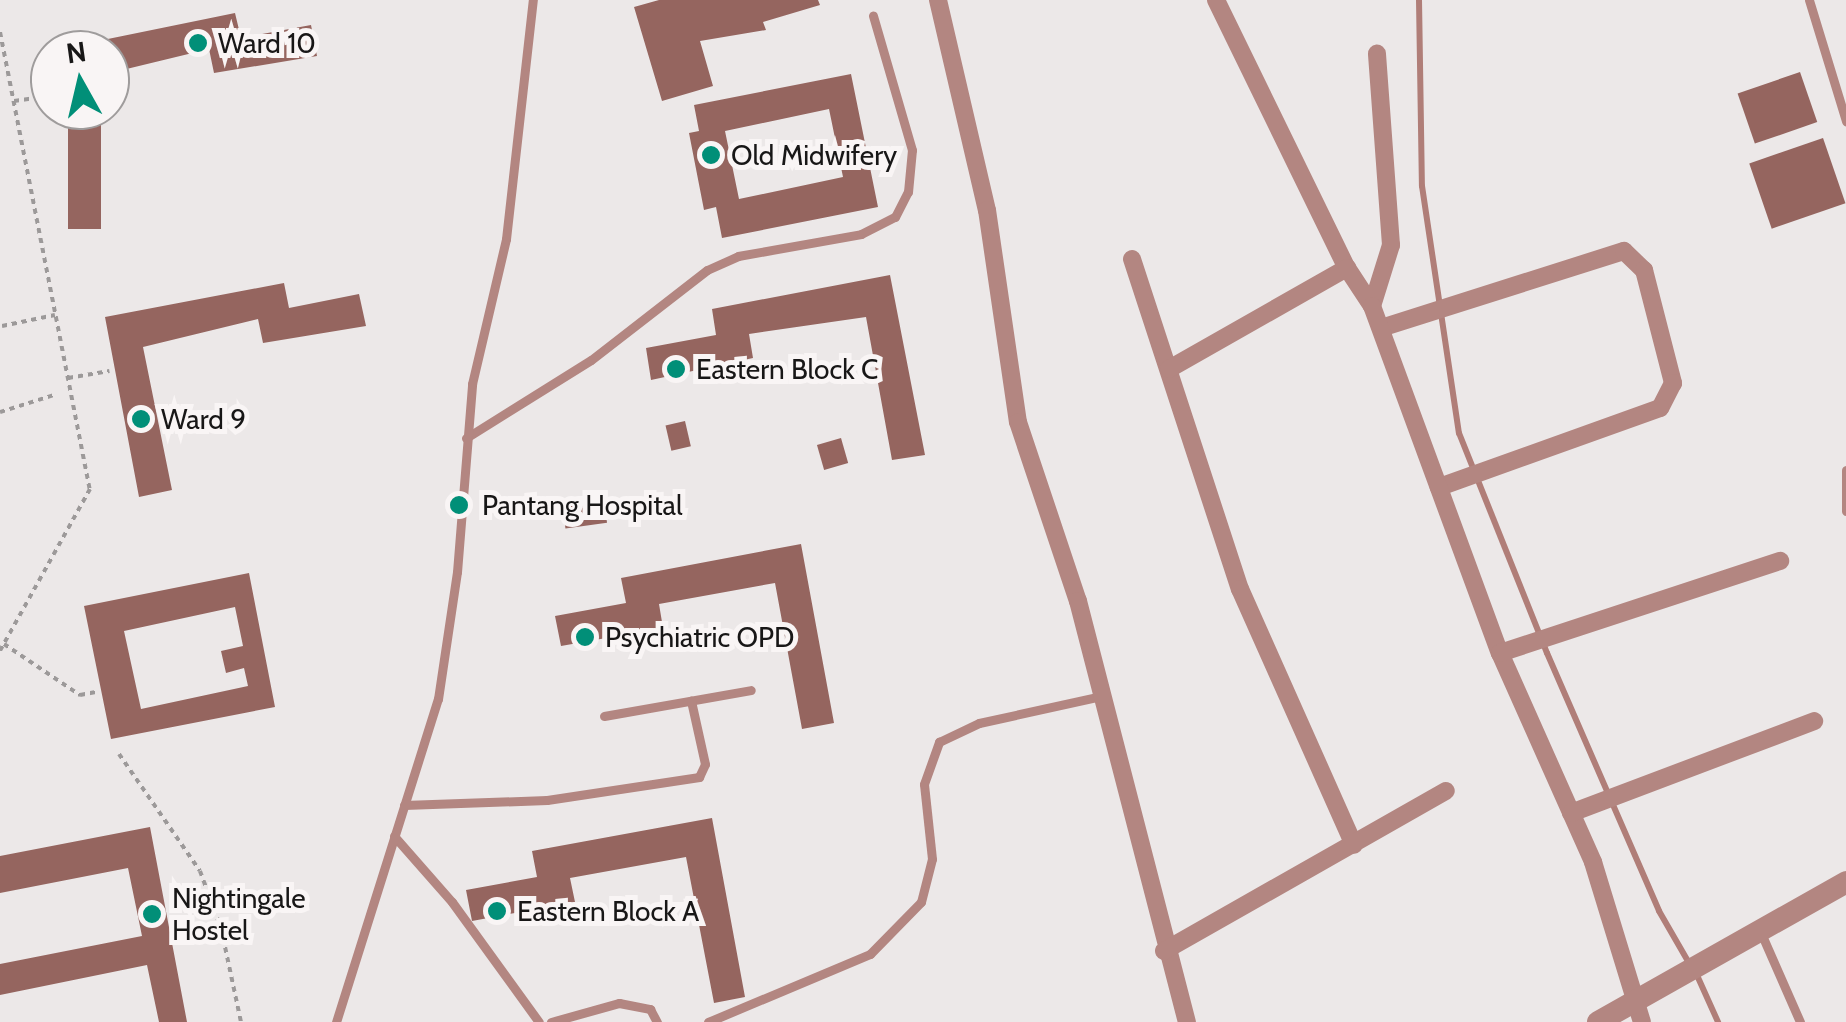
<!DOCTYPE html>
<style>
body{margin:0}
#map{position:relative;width:1846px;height:1022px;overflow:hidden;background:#ece8e8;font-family:Cabin,sans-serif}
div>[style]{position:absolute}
.stream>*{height:6px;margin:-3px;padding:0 3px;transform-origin:3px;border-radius:3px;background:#b07e78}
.building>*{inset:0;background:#95655f;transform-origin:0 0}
.path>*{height:4px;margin-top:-2px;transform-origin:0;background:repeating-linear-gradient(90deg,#9c9999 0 5px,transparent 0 10px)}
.service>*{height:9px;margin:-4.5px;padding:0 4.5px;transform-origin:4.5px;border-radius:4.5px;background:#b38681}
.minor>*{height:18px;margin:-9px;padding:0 9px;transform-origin:9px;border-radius:9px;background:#b38681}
.tertiary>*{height:22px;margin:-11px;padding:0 11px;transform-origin:11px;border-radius:11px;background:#b38681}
.dots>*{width:28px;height:28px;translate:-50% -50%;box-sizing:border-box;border:5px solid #f9f5f5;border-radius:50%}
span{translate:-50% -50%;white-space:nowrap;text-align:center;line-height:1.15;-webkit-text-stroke:10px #f9f5f5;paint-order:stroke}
.poi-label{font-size:28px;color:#181717}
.left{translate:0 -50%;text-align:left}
.north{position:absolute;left:30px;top:30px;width:100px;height:100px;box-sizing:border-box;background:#f9f5f5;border:2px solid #9f9c9c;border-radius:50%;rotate:352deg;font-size:28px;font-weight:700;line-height:40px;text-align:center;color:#181717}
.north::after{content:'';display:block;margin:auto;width:35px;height:45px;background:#018f78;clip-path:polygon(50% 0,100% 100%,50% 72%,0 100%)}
</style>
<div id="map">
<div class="stream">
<i style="left:1419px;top:0;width:186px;rotate:89.1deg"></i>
<i style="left:1422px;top:186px;width:250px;rotate:81.5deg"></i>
<i style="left:1459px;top:433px;width:237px;rotate:68.2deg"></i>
<i style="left:1547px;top:653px;width:281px;rotate:66.5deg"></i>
<i style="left:1659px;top:911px;width:60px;rotate:60deg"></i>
<i style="left:1696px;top:973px;width:54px;rotate:65.8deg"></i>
</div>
<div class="building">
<i style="clip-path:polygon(659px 0,818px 0,820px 5px,763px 22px,766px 30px,700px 41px,713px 86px,662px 101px,634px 7px)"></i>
<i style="clip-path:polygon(235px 13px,241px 38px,311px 25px,317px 56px,214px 73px,209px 49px,110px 73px,110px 50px,54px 50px)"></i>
<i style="left:1800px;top:72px;width:53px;height:66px;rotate:71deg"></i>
<i style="clip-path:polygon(evenodd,851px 74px,878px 207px,722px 238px,716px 207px,704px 210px,689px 133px,699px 131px,694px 105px,851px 74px,829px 109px,843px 177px,739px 199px,725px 131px,829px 109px)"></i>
<i style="left:68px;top:110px;width:33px;height:119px"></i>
<i style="left:1823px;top:138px;width:69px;height:78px;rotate:71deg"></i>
<i style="clip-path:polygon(890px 275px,925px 455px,892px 460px,866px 317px,749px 334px,753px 358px,651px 380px,646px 348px,716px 335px,712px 309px)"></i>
<i style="clip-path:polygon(284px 283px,289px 308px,359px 294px,366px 326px,263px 343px,258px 319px,143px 347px,172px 490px,139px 497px,105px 317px)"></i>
<i style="left:685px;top:421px;width:26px;height:20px;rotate:77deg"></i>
<i style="left:841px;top:438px;width:26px;height:25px;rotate:74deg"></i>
<i style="left:603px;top:494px;width:29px;height:42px;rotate:82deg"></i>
<i style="clip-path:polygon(801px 544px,834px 723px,802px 729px,775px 583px,659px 604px,663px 628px,561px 646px,555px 616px,626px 603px,621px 578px)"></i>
<i style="clip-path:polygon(evenodd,249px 573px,275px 707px,111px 739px,84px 606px,249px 573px,235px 607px,243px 646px,221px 651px,226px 673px,244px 668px,248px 686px,141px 709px,124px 631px,235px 607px)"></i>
<i style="clip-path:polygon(712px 818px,745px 997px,714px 1003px,686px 857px,570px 878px,575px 902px,472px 921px,466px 890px,537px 877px,532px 851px)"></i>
<i style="clip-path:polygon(150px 827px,187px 1022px,159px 1022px,147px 965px,0 995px,0 964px,142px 936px,128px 868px,0 893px,0 856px)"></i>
</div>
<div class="path">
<i style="left:0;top:32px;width:466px;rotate:78.9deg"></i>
<i style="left:90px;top:489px;width:185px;rotate:119.1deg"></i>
<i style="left:14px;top:101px;width:36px;rotate:-8deg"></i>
<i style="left:2px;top:326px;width:54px;rotate:-11.7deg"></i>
<i style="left:68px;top:378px;width:42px;rotate:-9.7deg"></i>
<i style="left:0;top:412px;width:57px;rotate:-17.5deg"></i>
<i style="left:4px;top:644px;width:92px;rotate:33.9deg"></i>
<i style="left:80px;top:695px;width:16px;rotate:-11deg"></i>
<i style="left:119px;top:754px;width:142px;rotate:55.3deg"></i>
<i style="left:200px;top:871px;width:61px;rotate:69.8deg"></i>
<i style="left:221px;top:928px;width:96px;rotate:78deg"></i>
</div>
<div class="service">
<i style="left:1809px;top:0;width:127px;rotate:73deg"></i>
<i style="left:466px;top:438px;width:147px;rotate:-32deg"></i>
<i style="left:591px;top:360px;width:147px;rotate:-37.8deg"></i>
<i style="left:707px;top:270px;width:34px;rotate:-24deg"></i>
<i style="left:738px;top:256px;width:125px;rotate:-10.1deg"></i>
<i style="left:861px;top:234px;width:38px;rotate:-27deg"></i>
<i style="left:895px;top:217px;width:28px;rotate:-63deg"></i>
<i style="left:908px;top:192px;width:42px;rotate:-84.6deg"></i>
<i style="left:912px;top:150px;width:140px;rotate:-106.2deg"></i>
<i style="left:1846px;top:470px;width:41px;rotate:90deg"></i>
<i style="left:604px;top:716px;width:149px;rotate:-10deg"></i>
<i style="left:404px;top:805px;width:143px;rotate:-2deg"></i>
<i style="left:547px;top:800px;width:154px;rotate:-8.6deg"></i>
<i style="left:699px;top:777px;width:14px;rotate:-65deg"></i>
<i style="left:705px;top:764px;width:65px;rotate:-102.5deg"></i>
<i style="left:394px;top:836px;width:88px;rotate:48.7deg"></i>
<i style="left:452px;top:902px;width:148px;rotate:54.1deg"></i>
<i style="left:1761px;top:933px;width:97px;rotate:66.3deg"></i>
<i style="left:336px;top:1022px;width:339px;rotate:-72.5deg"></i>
<i style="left:438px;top:699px;width:128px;rotate:-81.5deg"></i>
<i style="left:457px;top:572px;width:189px;rotate:-85.4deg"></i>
<i style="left:472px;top:384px;width:149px;rotate:-76.8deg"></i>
<i style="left:506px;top:239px;width:241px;rotate:-83.6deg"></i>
<i style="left:551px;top:1022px;width:71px;rotate:-15.6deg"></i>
<i style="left:619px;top:1003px;width:32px;rotate:11deg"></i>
<i style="left:650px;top:1009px;width:15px;rotate:62deg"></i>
<i style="left:708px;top:1022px;width:176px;rotate:-22.8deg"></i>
<i style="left:870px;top:954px;width:73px;rotate:-45.6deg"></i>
<i style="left:921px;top:902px;width:44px;rotate:-75.7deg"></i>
<i style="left:932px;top:859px;width:75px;rotate:-96.1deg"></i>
<i style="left:924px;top:784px;width:45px;rotate:-70.3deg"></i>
<i style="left:939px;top:742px;width:44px;rotate:-25.4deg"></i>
<i style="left:979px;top:723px;width:126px;rotate:-12.4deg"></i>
</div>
<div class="minor">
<i style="left:938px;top:0;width:216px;rotate:76.9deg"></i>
<i style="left:987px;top:210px;width:214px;rotate:81.7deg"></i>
<i style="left:1018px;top:422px;width:189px;rotate:71.5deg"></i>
<i style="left:1078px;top:601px;width:435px;rotate:75.5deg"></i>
<i style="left:1216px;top:0;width:298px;rotate:64deg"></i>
<i style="left:1132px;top:259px;width:347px;rotate:71.9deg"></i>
<i style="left:1240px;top:589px;width:280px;rotate:66deg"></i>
<i style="left:1372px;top:306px;width:64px;rotate:-72.7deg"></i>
<i style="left:1391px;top:245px;width:192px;rotate:-94.2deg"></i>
<i style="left:1381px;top:328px;width:255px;rotate:-17.6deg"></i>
<i style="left:1624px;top:251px;width:28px;rotate:44deg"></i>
<i style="left:1644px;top:270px;width:117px;rotate:75.6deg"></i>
<i style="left:1673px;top:383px;width:28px;rotate:117deg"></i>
<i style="left:1660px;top:408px;width:235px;rotate:160.3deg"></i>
<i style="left:1169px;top:369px;width:205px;rotate:-29.6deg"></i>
<i style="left:1347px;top:268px;width:45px;rotate:56.7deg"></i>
<i style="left:1372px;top:306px;width:370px;rotate:69.8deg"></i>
<i style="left:1500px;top:653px;width:229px;rotate:66deg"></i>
<i style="left:1593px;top:862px;width:167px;rotate:73deg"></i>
<i style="left:1500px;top:653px;width:295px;rotate:-18.2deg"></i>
<i style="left:1571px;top:813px;width:260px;rotate:-20.7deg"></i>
<i style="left:1164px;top:951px;width:324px;rotate:-29.6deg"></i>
</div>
<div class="tertiary">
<i style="left:1598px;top:1022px;width:285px;rotate:-29.4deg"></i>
</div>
<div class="dots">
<i style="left:198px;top:43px;background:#018f78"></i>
<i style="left:711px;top:155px;background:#018f78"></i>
<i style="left:676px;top:369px;background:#018f78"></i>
<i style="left:141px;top:419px;background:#018f78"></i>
<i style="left:459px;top:505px;background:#018f78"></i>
<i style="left:585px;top:637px;background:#018f78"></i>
<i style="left:497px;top:911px;background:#018f78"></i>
<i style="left:152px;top:914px;background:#018f78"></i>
</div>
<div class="poi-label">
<span class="left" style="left:218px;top:43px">Ward 10</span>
<span class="left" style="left:731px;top:155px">Old Midwifery</span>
<span class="left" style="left:696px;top:369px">Eastern Block C</span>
<span class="left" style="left:161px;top:419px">Ward 9</span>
<span class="left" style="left:482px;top:505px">Pantang Hospital</span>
<span class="left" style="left:605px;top:637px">Psychiatric OPD</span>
<span class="left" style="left:172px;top:914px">Nightingale<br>Hostel</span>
<span class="left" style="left:517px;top:911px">Eastern Block A</span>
</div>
<div class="north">N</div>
</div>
